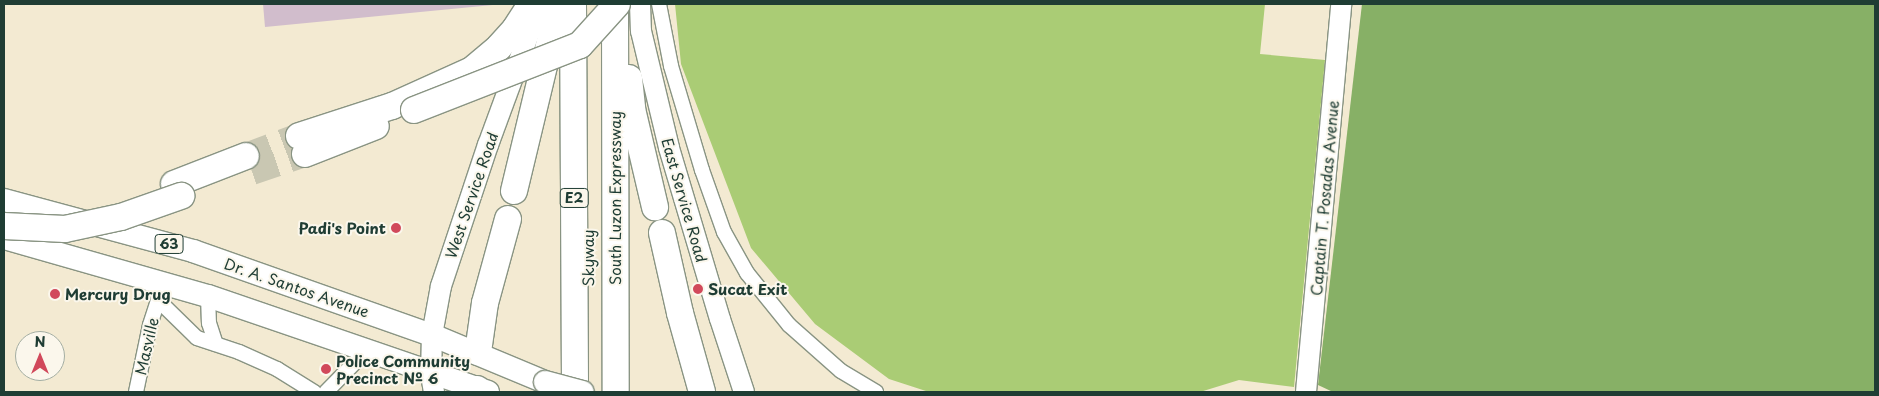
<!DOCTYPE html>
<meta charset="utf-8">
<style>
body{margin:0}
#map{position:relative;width:1879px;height:396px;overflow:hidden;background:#f3ead2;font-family:"Playpen Sans",sans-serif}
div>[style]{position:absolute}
.industrial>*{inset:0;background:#d1bdcc}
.green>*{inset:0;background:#aacc75}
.forest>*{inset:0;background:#87b066}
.highway-tunnel>*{height:26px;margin-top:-13px;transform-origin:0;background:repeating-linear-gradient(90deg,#c9c7b2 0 26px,transparent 0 39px)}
.roads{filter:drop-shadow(1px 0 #899483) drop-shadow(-1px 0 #899483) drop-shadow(0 1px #899483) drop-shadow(0 -1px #899483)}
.street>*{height:14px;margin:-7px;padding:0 7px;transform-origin:7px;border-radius:7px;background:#fff}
.secondary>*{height:20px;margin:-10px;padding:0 10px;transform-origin:10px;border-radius:10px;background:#fff}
.primary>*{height:22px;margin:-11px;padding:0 11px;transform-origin:11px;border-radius:11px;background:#fff}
.highway>*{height:26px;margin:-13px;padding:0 13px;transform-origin:13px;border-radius:13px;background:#fff}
.bridges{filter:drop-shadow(1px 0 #899483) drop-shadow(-1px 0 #899483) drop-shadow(0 1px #899483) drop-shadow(0 -1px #899483)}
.primary-bridge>*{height:22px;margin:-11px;padding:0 11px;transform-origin:11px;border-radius:11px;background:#fff}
.highway-bridge>*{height:26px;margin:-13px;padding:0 13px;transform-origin:13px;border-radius:13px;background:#fff}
.dots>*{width:14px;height:14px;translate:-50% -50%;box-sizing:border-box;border:2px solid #fbf7ec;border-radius:50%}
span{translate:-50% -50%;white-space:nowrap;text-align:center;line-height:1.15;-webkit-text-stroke:4px #fbf7ec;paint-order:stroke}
.shield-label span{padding:1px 4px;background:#fbf7ec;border:1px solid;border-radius:4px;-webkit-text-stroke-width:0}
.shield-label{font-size:14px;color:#1f3d34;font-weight:700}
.street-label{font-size:15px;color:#1f3d34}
.poi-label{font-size:15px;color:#1f3d34;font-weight:700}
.right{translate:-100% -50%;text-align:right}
.left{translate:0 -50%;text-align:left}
.frame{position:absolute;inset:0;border:5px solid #1f3d34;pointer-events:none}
.north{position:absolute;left:15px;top:331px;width:50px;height:50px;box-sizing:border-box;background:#fbf7ec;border:1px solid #a3ada2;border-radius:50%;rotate:0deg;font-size:14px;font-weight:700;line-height:20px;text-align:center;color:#1f3d34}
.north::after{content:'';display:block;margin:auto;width:18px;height:22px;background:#d1495b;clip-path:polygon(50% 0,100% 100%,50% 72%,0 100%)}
</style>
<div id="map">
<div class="industrial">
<i style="clip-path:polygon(263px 4px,503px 4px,265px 27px)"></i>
</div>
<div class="green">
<i style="clip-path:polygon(675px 4px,1265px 4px,1260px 54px,1325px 60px,1294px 387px,1239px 380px,1200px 392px,929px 392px,889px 379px,815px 324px,751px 248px,681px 64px)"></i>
</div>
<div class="forest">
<i style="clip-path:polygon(1362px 4px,1875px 4px,1875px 392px,1333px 392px,1318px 385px)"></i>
</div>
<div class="highway-tunnel">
<i style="left:246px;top:156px;width:57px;rotate:-20.7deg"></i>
<i style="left:252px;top:172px;width:56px;rotate:-18.8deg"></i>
</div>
<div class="roads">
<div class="street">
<i style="left:659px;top:4px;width:63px;rotate:79deg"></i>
<i style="left:671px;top:66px;width:109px;rotate:73.4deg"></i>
<i style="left:702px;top:170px;width:66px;rotate:70.5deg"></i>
<i style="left:724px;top:232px;width:47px;rotate:60.7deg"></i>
<i style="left:747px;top:273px;width:67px;rotate:51.1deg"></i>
<i style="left:789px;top:325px;width:69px;rotate:41.5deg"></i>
<i style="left:841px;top:371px;width:41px;rotate:31deg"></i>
<i style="left:155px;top:279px;width:21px;rotate:82deg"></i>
<i style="left:158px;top:300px;width:54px;rotate:44.3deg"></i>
<i style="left:197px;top:338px;width:44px;rotate:18.4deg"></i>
<i style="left:239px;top:352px;width:42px;rotate:24.1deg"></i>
<i style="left:277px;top:369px;width:44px;rotate:31.9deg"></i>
<i style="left:208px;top:296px;width:27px;rotate:88deg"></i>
<i style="left:209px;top:323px;width:22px;rotate:72deg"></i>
<i style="left:136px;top:392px;width:68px;rotate:-78.2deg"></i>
<i style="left:150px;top:325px;width:26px;rotate:-72deg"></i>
<i style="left:326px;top:392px;width:59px;rotate:-45.7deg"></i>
</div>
<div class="secondary">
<i style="left:640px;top:4px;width:27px;rotate:88deg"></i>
<i style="left:641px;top:31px;width:120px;rotate:76.5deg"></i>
<i style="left:669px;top:148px;width:178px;rotate:73.4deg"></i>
<i style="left:720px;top:319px;width:77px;rotate:71.8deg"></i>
<i style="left:434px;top:392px;width:17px;rotate:-100deg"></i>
<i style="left:431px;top:375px;width:40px;rotate:-88.6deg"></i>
<i style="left:432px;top:335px;width:50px;rotate:-79.6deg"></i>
<i style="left:441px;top:286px;width:149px;rotate:-71.6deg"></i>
<i style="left:488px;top:145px;width:150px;rotate:-69.8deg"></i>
<i style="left:1306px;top:392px;width:390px;rotate:-84.8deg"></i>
</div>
<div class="primary">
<i style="left:4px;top:200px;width:196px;rotate:15.1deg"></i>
<i style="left:193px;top:251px;width:253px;rotate:19.4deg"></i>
<i style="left:432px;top:335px;width:122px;rotate:22.6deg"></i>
<i style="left:4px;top:238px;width:212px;rotate:15.9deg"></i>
<i style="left:208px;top:296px;width:296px;rotate:18.9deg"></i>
</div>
<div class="highway">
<i style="left:573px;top:4px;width:388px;rotate:89.7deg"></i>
<i style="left:615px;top:4px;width:388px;rotate:89.9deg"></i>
<i style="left:629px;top:78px;width:31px;rotate:84deg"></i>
<i style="left:632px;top:109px;width:101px;rotate:76.8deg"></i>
<i style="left:299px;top:136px;width:98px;rotate:-17.9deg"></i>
<i style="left:392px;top:106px;width:88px;rotate:-24.2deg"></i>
<i style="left:472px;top:70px;width:35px;rotate:-40deg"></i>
<i style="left:499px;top:47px;width:24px;rotate:-48deg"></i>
<i style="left:515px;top:29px;width:30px;rotate:-57deg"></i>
<i style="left:305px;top:154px;width:76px;rotate:-21.5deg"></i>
<i style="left:174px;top:184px;width:77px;rotate:-21.3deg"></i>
<i style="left:514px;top:191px;width:192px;rotate:-76.5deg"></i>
<i style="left:662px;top:233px;width:82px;rotate:77.3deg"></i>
<i style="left:680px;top:313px;width:82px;rotate:74.4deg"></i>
<i style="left:478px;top:352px;width:49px;rotate:-81.9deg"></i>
<i style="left:485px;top:303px;width:87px;rotate:-74.7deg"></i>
<i style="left:477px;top:389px;width:3px;rotate:90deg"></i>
</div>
</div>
<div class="bridges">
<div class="primary-bridge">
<i style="left:545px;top:382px;width:39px;rotate:15deg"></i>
</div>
<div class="highway-bridge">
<i style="left:414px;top:110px;width:178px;rotate:-21.4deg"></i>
<i style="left:580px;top:45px;width:55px;rotate:-47.9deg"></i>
<i style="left:4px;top:226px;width:61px;rotate:2.8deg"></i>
<i style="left:65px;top:229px;width:57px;rotate:-12.1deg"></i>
<i style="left:121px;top:217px;width:64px;rotate:-19.3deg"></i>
</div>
</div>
<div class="dots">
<i style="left:396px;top:228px;background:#d1495b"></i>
<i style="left:698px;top:289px;background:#d1495b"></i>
<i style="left:55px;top:294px;background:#d1495b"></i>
<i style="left:326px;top:369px;background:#d1495b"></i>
</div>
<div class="shield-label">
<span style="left:574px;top:198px">E2</span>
<span style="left:169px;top:244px">63</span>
</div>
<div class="street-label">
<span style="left:471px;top:195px;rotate:-71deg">West Service Road</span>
<span style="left:615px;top:198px;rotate:-90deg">South Luzon Expressway</span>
<span style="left:1324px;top:198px;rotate:-85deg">Captain T. Posadas Avenue</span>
<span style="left:685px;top:200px;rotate:74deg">East Service Road</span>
<span style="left:588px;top:258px;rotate:-90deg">Skyway</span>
<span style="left:297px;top:287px;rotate:19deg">Dr. A. Santos Avenue</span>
<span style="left:146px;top:346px;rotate:-77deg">Masville</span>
</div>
<div class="poi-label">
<span class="right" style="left:386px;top:228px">Padi's Point</span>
<span class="left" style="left:708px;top:289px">Sucat Exit</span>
<span class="left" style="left:65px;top:294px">Mercury Drug</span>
<span class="left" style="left:336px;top:369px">Police Community<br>Precinct № 6</span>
</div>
<div class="frame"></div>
<div class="north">N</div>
</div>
